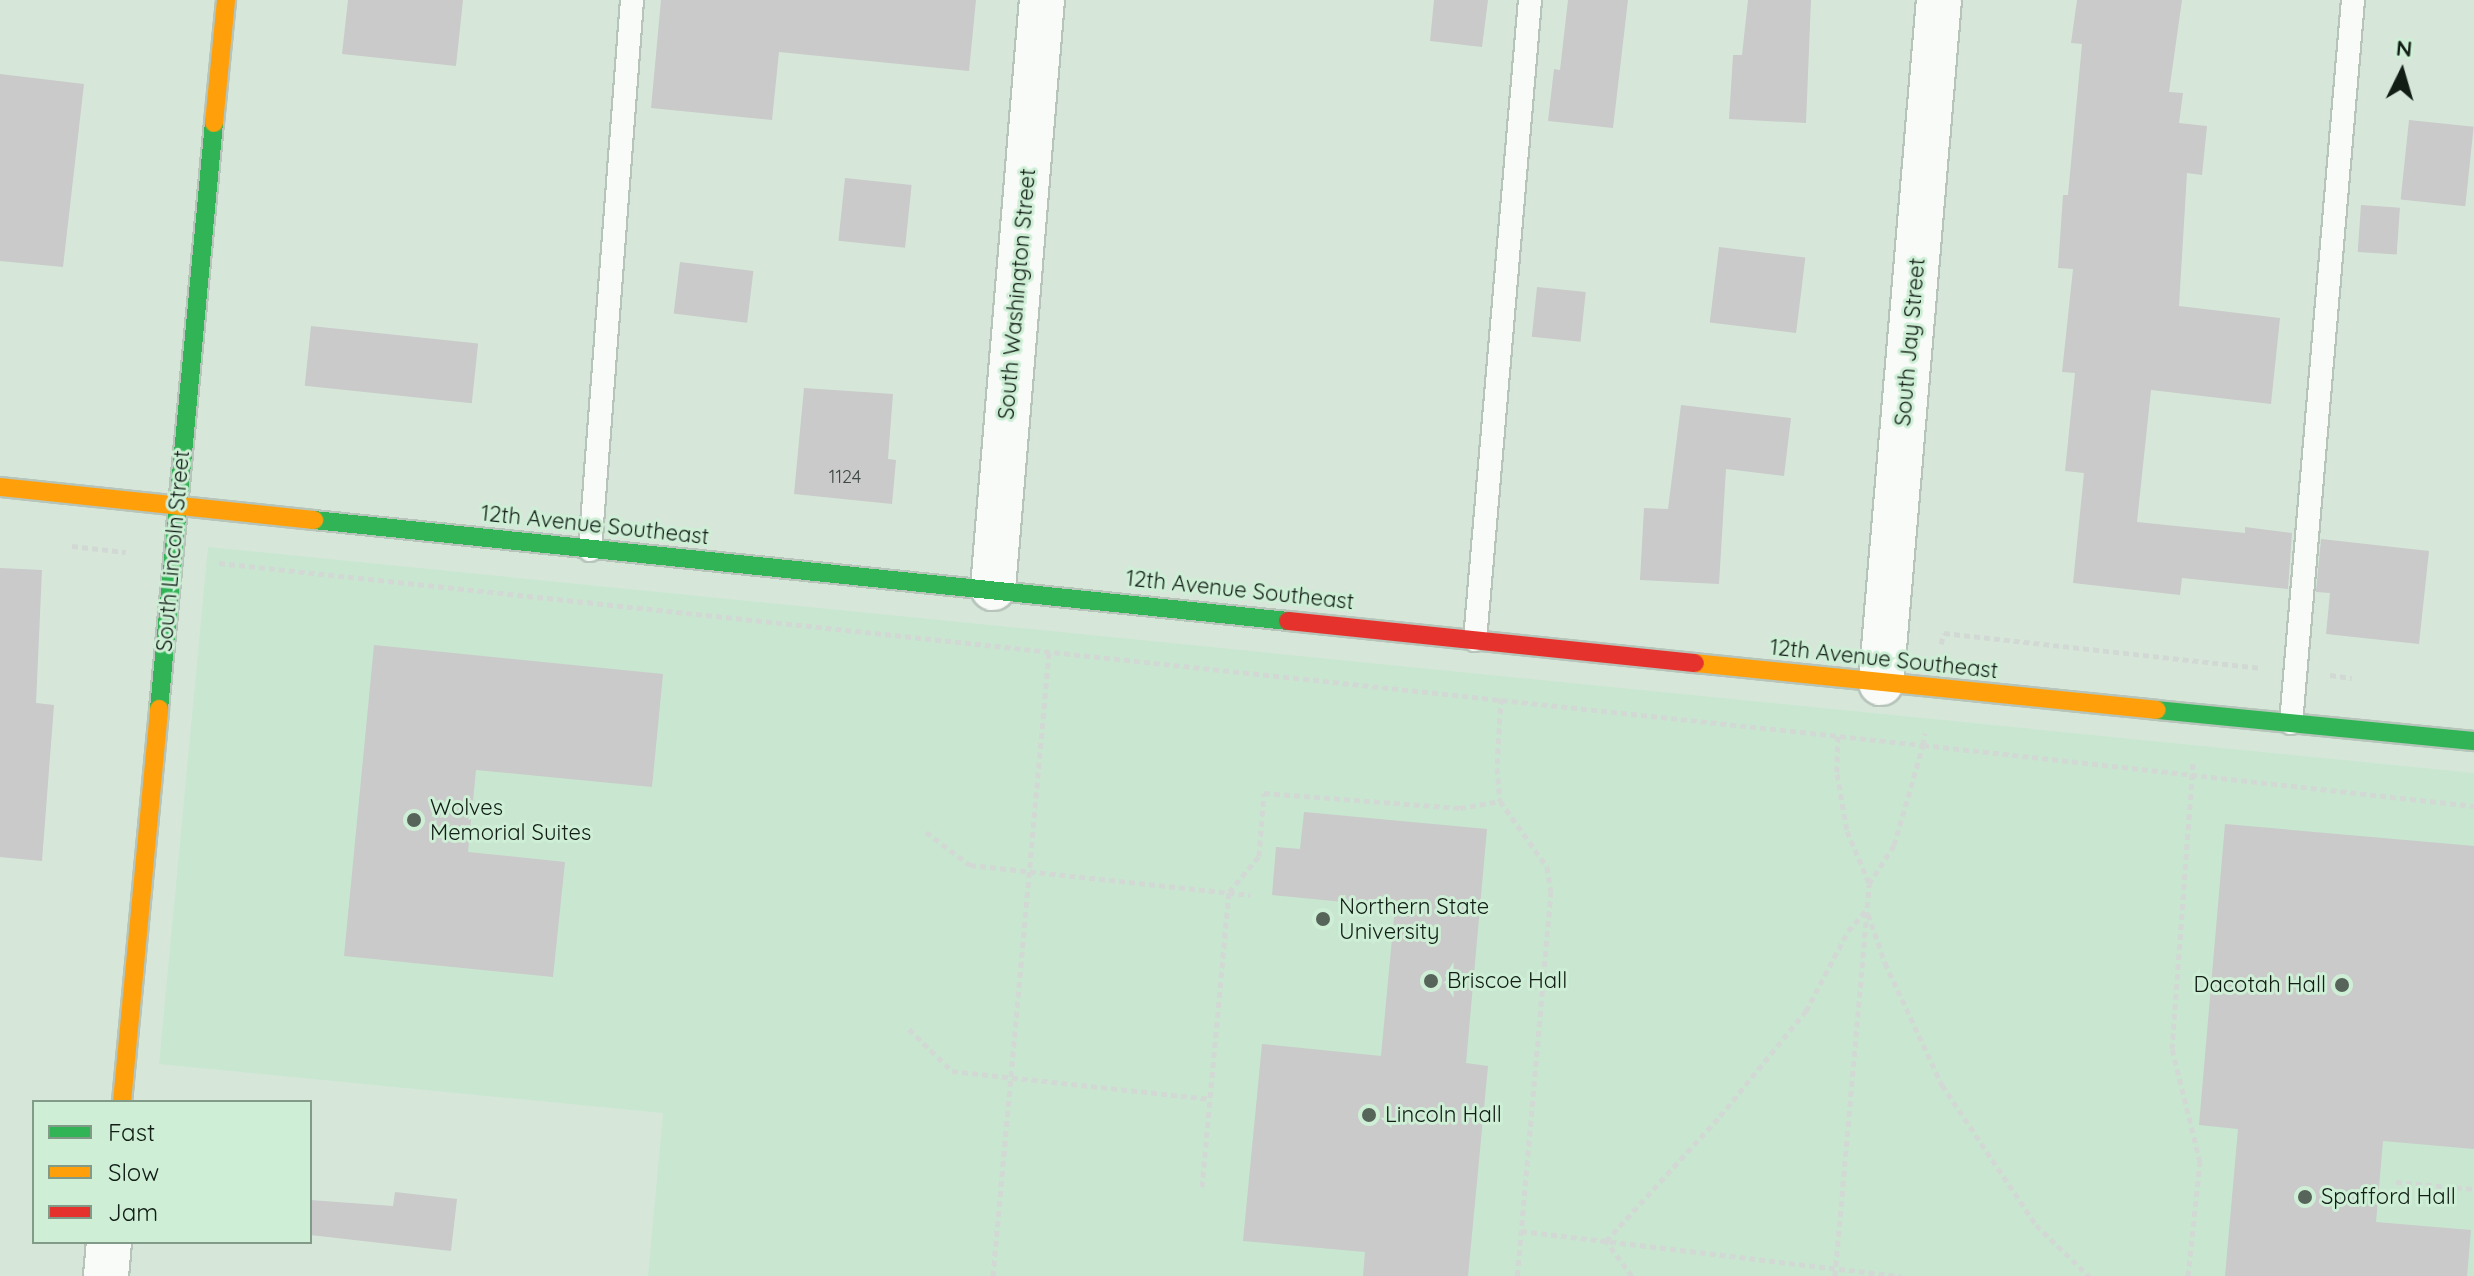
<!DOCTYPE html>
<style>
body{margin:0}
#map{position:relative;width:2474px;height:1276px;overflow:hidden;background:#d6e7da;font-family:Quicksand,sans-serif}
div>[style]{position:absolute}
.built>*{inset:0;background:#c9e6d1}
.building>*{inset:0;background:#c9cac9;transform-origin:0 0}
.path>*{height:5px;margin-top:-2.5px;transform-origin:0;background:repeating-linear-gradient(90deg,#d2d8d3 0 6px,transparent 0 10px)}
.roads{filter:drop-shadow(2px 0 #b6c4ba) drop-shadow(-2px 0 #b6c4ba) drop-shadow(0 2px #b6c4ba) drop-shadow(0 -2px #b6c4ba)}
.lane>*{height:22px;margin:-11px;padding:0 11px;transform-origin:11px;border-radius:11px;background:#f9fbf9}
.street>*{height:44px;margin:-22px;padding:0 22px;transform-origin:22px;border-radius:22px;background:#f9fbf9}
.fast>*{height:18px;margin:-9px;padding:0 9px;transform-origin:9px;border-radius:9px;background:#30b455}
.slow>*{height:18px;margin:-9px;padding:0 9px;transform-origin:9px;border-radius:9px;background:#ff9f0a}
.jam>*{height:18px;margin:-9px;padding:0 9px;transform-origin:9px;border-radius:9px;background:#e5322d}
.dots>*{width:22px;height:22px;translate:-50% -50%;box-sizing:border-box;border:4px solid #ceefd6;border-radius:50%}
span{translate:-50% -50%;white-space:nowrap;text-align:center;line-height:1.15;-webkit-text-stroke:6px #ceefd6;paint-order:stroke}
.number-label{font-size:18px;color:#3f4842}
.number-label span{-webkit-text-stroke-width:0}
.street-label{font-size:22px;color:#111d15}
.poi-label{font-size:22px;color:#111d15}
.left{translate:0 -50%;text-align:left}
.right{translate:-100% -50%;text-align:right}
.legend{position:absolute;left:32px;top:1100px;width:280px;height:144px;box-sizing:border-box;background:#ceefd6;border:2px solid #829b89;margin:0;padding:10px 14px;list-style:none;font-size:24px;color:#111d15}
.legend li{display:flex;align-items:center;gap:16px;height:40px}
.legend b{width:40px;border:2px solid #829b89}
.north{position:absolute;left:2362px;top:32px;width:80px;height:80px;-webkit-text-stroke:6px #ceefd6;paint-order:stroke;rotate:5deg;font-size:22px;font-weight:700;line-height:32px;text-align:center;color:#111d15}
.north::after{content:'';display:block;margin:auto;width:28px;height:36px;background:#111d15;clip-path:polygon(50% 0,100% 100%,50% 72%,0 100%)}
</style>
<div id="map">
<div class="built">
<i style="clip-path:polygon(208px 547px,2474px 773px,2474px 1276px,648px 1276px,663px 1113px,159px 1064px)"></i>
</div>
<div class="building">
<i style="clip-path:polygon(348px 0,463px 0,456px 66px,342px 54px)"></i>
<i style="clip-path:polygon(661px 0,976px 0,969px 71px,779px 52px,772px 120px,651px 108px)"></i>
<i style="clip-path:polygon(1434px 0,1488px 0,1482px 47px,1430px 41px)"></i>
<i style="clip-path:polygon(1568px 0,1628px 0,1613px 128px,1548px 121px,1554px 69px,1560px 70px)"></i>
<i style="clip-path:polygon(1748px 0,1811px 0,1806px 123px,1729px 119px,1733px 55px,1742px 55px)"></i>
<i style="clip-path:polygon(2077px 0,2182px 0,2169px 92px,2183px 93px,2179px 123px,2207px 126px,2202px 175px,2187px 173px,2179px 306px,2280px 318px,2271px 404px,2151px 390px,2137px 522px,2245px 533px,2245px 527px,2292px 533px,2288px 589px,2182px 578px,2180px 595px,2073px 583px,2084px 473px,2065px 471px,2075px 373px,2062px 372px,2073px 269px,2058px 268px,2063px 195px,2068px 195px,2082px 44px,2071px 43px)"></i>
<i style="clip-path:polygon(0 74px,84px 84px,63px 267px,0 261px)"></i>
<i style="left:2409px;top:120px;width:65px;height:80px;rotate:6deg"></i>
<i style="left:845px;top:178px;width:67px;height:63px;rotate:6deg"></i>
<i style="left:2361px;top:205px;width:39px;height:47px;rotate:4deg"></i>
<i style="left:1719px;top:247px;width:87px;height:76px;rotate:7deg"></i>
<i style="left:680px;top:262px;width:74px;height:52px;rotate:7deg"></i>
<i style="left:1537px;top:287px;width:49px;height:50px;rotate:6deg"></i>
<i style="left:311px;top:326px;width:168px;height:60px;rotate:6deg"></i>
<i style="clip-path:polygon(804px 388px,893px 394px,888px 459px,896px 460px,892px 504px,794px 494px)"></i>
<i style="clip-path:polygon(1681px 405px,1791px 418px,1784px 476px,1726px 469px,1719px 584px,1640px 580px,1644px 508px,1668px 509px)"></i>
<i style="clip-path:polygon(2321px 539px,2429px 551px,2419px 644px,2326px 634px,2330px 593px,2316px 592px)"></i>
<i style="clip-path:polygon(0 568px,42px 570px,36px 703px,54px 705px,42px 861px,0 857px)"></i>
<i style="clip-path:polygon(374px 645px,663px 674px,652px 787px,476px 770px,468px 852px,565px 862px,553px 977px,344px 956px)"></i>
<i style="clip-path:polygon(1304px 812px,1487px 829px,1466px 1063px,1488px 1066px,1468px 1276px,1363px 1276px,1365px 1252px,1243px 1241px,1262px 1044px,1381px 1056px,1395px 907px,1272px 895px,1276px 847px,1300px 849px)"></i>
<i style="clip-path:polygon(2225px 824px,2474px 846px,2474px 1149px,2383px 1141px,2376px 1222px,2471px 1230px,2467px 1276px,2225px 1276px,2238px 1129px,2199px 1125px)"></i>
<i style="clip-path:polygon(395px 1192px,457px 1199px,451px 1251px,310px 1235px,310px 1200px,393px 1206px)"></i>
</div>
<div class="path">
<i style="left:72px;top:546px;width:54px;rotate:6.3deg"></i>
<i style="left:219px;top:563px;width:1714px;rotate:6.1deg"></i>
<i style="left:1923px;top:745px;width:12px;rotate:-81deg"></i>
<i style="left:1941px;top:644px;width:11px;rotate:-75deg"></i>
<i style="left:1944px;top:633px;width:319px;rotate:6.3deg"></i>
<i style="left:2330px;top:675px;width:22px;rotate:8deg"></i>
<i style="left:1501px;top:698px;width:70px;rotate:93.3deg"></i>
<i style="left:1497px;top:768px;width:33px;rotate:85deg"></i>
<i style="left:1500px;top:801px;width:81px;rotate:54.5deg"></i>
<i style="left:1547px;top:867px;width:24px;rotate:81deg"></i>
<i style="left:1551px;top:891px;width:386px;rotate:95deg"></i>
<i style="left:1838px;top:736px;width:38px;rotate:92deg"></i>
<i style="left:1837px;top:774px;width:58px;rotate:80deg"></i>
<i style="left:1847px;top:831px;width:56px;rotate:67.1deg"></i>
<i style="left:926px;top:832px;width:55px;rotate:36.9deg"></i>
<i style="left:970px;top:865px;width:282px;rotate:6.1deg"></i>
<i style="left:1868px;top:914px;width:52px;rotate:70.9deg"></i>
<i style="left:1885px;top:963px;width:135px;rotate:65deg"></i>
<i style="left:1942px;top:1085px;width:169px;rotate:56.1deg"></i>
<i style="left:2036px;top:1225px;width:74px;rotate:43.9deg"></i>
<i style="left:909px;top:1029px;width:60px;rotate:44.3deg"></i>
<i style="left:952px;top:1071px;width:260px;rotate:6.2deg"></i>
<i style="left:2396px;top:1182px;width:78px;rotate:5.1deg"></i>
<i style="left:1202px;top:1187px;width:296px;rotate:-84.8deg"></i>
<i style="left:1229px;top:892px;width:47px;rotate:-50.2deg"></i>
<i style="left:1259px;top:856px;width:63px;rotate:-85.5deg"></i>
<i style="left:1264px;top:793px;width:197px;rotate:4.4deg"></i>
<i style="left:1460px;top:808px;width:41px;rotate:-9.9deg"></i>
<i style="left:1521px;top:1231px;width:383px;rotate:6.8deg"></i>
<i style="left:993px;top:1276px;width:627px;rotate:-84.87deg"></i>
<i style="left:1632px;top:1276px;width:44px;rotate:-126.6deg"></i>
<i style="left:1606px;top:1241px;width:169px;rotate:-47.6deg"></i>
<i style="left:1720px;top:1116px;width:136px;rotate:-50.7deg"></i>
<i style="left:1806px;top:1011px;width:90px;rotate:-62.3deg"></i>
<i style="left:1848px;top:931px;width:28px;rotate:-49deg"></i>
<i style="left:1835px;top:1276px;width:393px;rotate:-85deg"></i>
<i style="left:1869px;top:884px;width:46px;rotate:-57.3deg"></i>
<i style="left:1894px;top:845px;width:104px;rotate:-73.8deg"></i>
<i style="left:1923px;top:745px;width:554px;rotate:6.32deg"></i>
<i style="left:2188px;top:1276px;width:115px;rotate:-84deg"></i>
<i style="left:2200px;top:1162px;width:116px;rotate:-103.9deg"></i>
<i style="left:2172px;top:1049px;width:288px;rotate:-85.8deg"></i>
</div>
<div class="roads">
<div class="lane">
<i style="left:590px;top:550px;width:552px;rotate:-85.63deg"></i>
<i style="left:1475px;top:640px;width:642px;rotate:-85.09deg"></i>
<i style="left:2291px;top:723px;width:726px;rotate:-85.1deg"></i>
</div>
<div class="street">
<i style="left:993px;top:588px;width:590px;rotate:-85.24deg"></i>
<i style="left:1881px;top:683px;width:685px;rotate:-85.15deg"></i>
<i style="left:106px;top:1276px;width:34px;rotate:-85deg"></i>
</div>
<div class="fast">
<i style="left:314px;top:520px;width:979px;rotate:5.92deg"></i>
<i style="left:159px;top:709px;width:589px;rotate:-84.64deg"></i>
<i style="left:2157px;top:710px;width:319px;rotate:5.6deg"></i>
</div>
<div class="slow">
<i style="left:214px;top:123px;width:124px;rotate:-84.4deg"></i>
<i style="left:0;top:487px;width:316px;rotate:6deg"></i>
<i style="left:1695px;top:663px;width:464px;rotate:5.8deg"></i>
<i style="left:122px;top:1102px;width:395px;rotate:-84.6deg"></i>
</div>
<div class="jam">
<i style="left:1288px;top:621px;width:409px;rotate:5.9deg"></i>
</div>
</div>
<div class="dots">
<i style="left:414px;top:820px;background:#56645a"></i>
<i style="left:1323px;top:919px;background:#56645a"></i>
<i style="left:1431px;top:981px;background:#56645a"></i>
<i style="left:2342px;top:985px;background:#56645a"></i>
<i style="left:1369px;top:1115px;background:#56645a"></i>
<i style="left:2305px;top:1197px;background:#56645a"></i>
</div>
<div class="number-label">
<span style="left:845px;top:477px">1124</span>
</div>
<div class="street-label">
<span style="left:1017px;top:294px;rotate:-85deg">South Washington Street</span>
<span style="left:1910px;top:342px;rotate:-85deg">South Jay Street</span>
<span style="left:595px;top:525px;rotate:6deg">12th Avenue Southeast</span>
<span style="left:173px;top:551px;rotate:-85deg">South Lincoln Street</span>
<span style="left:1240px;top:590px;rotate:6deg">12th Avenue Southeast</span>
<span style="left:1884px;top:659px;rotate:6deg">12th Avenue Southeast</span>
</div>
<div class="poi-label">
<span class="left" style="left:430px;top:820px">Wolves<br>Memorial Suites</span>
<span class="left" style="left:1339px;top:919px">Northern State<br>University</span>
<span class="left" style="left:1447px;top:981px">Briscoe Hall</span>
<span class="right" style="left:2326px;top:985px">Dacotah Hall</span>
<span class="left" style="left:1385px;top:1115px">Lincoln Hall</span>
<span class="left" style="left:2321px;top:1197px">Spafford Hall</span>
</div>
<ul class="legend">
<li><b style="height:10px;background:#30b455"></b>Fast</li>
<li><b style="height:10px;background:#ff9f0a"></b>Slow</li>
<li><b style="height:10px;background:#e5322d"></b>Jam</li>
</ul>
<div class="north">N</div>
</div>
